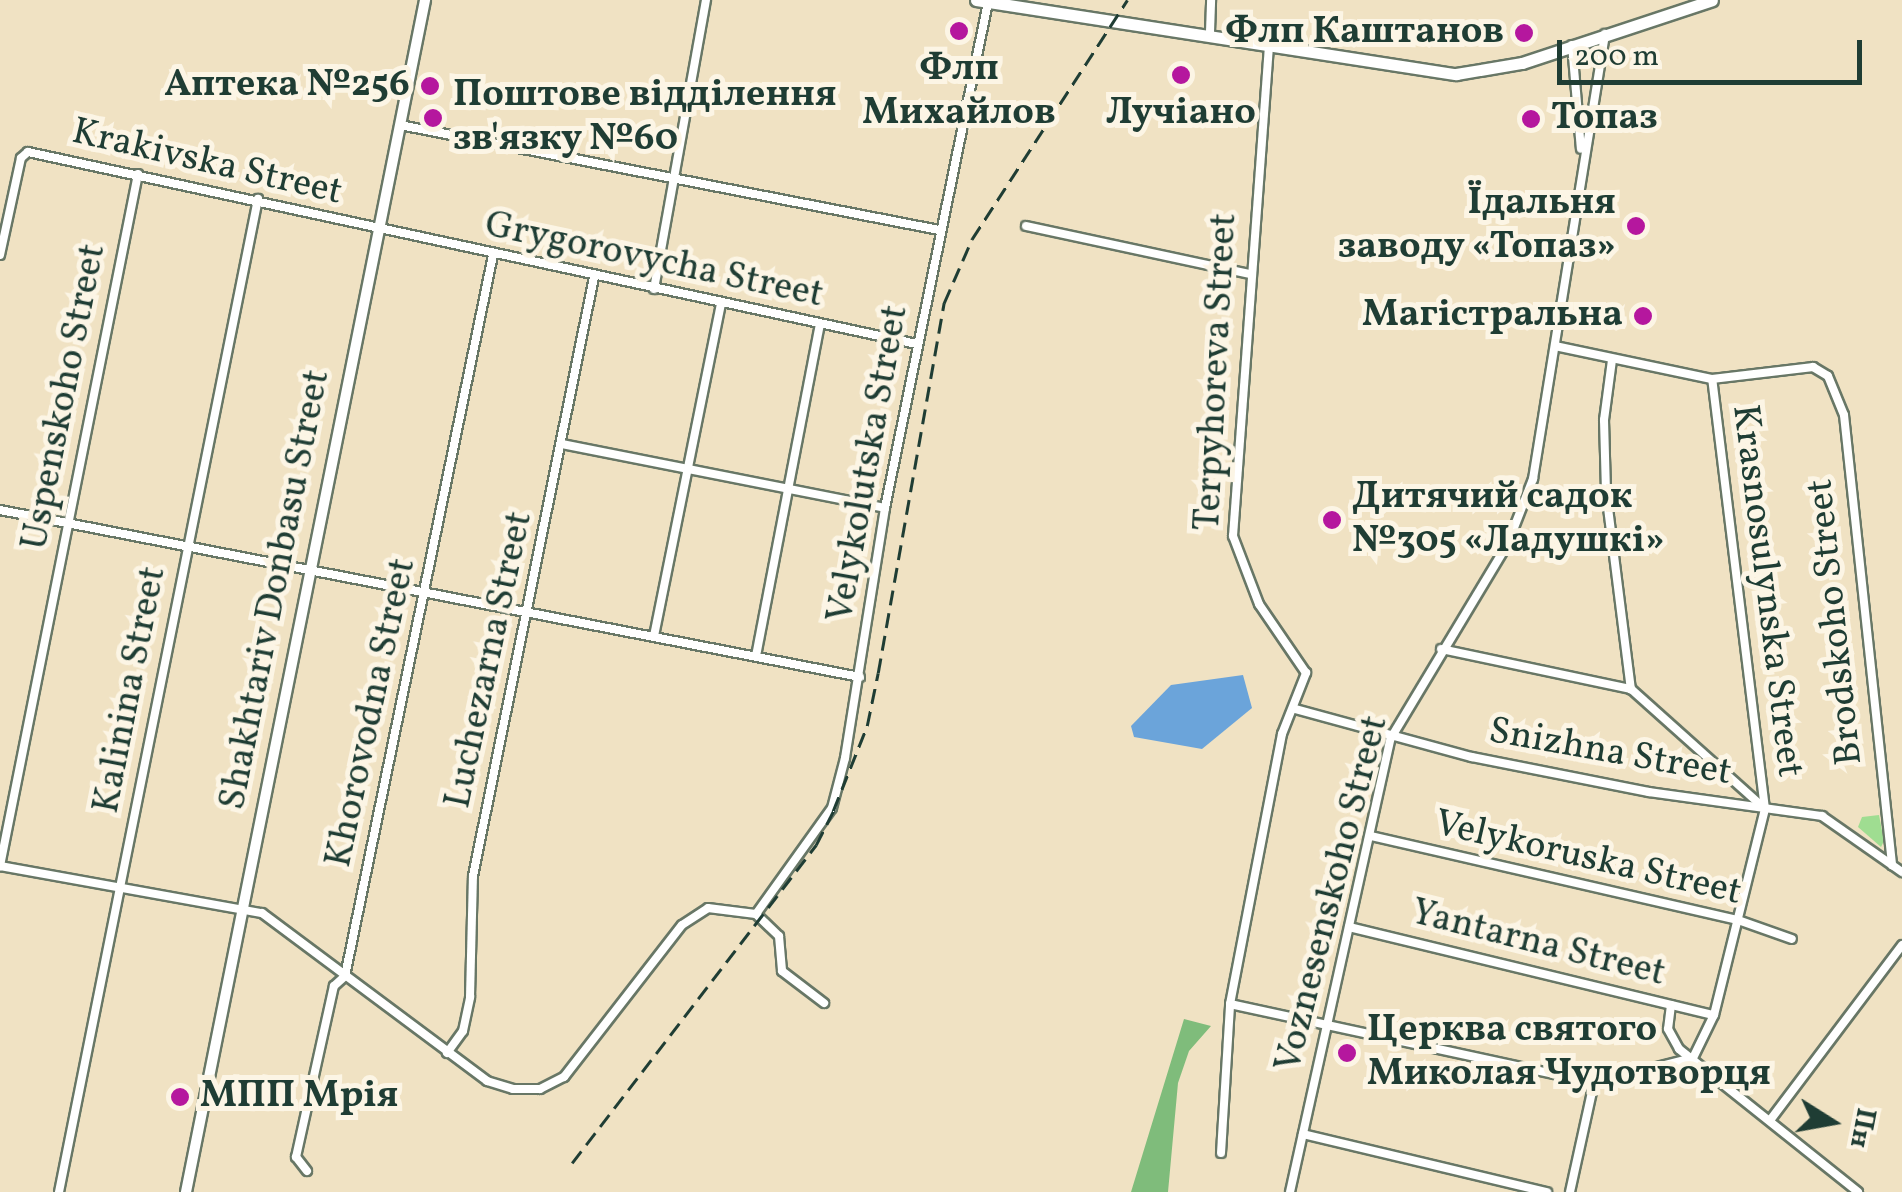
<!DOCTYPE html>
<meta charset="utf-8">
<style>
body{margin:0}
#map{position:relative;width:1902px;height:1192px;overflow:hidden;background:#f0e2c3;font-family:Vollkorn,serif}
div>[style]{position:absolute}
.green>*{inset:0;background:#9fdd91}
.forest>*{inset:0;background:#7fbc7b}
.water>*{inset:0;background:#6ba4da}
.roads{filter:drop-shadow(2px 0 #687766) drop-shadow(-2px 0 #687766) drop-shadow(0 2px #687766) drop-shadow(0 -2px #687766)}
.minor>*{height:8px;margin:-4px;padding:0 4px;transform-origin:4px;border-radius:4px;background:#fff}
.tertiary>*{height:10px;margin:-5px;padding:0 5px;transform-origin:5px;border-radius:5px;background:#fff}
.secondary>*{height:11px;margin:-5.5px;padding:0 5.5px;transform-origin:5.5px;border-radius:5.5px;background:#fff}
.rail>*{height:2.5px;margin-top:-1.25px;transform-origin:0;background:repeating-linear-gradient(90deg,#1f3d34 0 15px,transparent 0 23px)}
.dots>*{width:28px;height:28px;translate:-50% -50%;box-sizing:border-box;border:5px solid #fcf5e5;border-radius:50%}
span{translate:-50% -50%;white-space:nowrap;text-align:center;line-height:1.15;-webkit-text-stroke:10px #fcf5e5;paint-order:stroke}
.poi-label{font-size:38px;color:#1f3d34;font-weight:700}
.right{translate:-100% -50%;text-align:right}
.left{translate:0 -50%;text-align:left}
.street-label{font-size:38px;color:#1f3d34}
.north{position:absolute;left:1782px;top:1072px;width:100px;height:100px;-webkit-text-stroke:8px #fcf5e5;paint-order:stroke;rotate:101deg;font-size:28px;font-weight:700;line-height:40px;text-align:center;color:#1f3d34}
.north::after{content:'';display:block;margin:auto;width:35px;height:45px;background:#1f3d34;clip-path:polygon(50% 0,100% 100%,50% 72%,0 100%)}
.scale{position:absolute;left:1557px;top:40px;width:305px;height:45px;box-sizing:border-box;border:5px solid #1f3d34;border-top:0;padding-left:12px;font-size:30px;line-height:35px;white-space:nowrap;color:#1f3d34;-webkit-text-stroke:8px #fcf5e5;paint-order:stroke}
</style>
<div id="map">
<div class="green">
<i style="clip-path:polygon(1879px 815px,1884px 841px,1881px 847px,1858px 827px,1862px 817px)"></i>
</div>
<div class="forest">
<i style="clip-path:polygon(1184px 1019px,1211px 1026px,1189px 1051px,1178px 1083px,1168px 1192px,1131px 1192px)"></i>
</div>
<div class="water">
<i style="clip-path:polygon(1243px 675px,1252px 708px,1202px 749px,1134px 737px,1131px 726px,1171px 685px)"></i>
</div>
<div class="roads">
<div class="minor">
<i style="left:1210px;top:32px;width:32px;rotate:-88deg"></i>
<i style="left:1572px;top:45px;width:104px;rotate:85.1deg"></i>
<i style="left:400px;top:125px;width:549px;rotate:11.02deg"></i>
<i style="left:138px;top:174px;width:706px;rotate:101.28deg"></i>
<i style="left:0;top:866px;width:266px;rotate:10.2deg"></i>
<i style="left:262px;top:913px;width:281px;rotate:36.7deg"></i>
<i style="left:487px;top:1081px;width:27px;rotate:17deg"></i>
<i style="left:513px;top:1089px;width:27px"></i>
<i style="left:540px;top:1089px;width:27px;rotate:-27deg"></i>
<i style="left:564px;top:1077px;width:192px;rotate:-52.2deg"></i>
<i style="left:682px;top:925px;width:31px;rotate:-33deg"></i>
<i style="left:708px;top:908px;width:48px;rotate:7.1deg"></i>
<i style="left:756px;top:914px;width:32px;rotate:44deg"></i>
<i style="left:779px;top:936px;width:35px;rotate:85deg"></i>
<i style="left:782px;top:971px;width:53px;rotate:37.3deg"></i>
<i style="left:1026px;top:226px;width:229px;rotate:12.1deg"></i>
<i style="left:0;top:255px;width:99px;rotate:-77.8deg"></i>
<i style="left:21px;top:158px;width:9px;rotate:-41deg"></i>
<i style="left:28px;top:152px;width:909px;rotate:12.19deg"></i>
<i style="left:654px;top:289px;width:294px;rotate:-79.8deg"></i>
<i style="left:1555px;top:346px;width:160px;rotate:11.9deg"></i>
<i style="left:1712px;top:379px;width:102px;rotate:-6.8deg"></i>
<i style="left:1813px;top:367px;width:17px;rotate:31deg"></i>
<i style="left:1828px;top:376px;width:42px;rotate:67.7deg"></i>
<i style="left:1844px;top:415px;width:453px;rotate:83.9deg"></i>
<i style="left:1612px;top:360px;width:61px;rotate:97.6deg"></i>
<i style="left:1604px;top:420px;width:72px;rotate:88.4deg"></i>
<i style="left:1606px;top:492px;width:199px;rotate:82.8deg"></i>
<i style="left:1631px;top:689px;width:180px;rotate:41.8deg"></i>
<i style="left:562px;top:444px;width:329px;rotate:11.2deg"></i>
<i style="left:0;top:510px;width:876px;rotate:10.99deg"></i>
<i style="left:654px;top:636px;width:340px;rotate:-78.6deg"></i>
<i style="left:1441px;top:649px;width:194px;rotate:11.9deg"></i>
<i style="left:756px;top:656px;width:338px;rotate:-79.1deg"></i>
<i style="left:1295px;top:709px;width:183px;rotate:15.2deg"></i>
<i style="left:1472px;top:757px;width:180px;rotate:11.2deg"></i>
<i style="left:1649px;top:792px;width:175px;rotate:7.9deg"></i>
<i style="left:1822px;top:816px;width:98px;rotate:35deg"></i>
<i style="left:1371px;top:836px;width:376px;rotate:12.9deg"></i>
<i style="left:1738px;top:920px;width:57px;rotate:19.4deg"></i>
<i style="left:756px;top:914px;width:130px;rotate:-54.4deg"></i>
<i style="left:832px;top:808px;width:52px;rotate:-75.4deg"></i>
<i style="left:845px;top:758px;width:253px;rotate:-80.9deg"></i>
<i style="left:885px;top:508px;width:516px;rotate:-78.49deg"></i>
<i style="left:1349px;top:927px;width:375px;rotate:13.6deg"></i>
<i style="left:1230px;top:1004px;width:372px;rotate:12.2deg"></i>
<i style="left:1671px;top:1005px;width:24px;rotate:97deg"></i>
<i style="left:1668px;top:1029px;width:23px;rotate:61deg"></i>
<i style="left:1679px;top:1049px;width:229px;rotate:38.6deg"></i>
<i style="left:447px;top:1053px;width:27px;rotate:-54deg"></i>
<i style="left:463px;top:1031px;width:35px;rotate:-78deg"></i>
<i style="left:470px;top:997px;width:121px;rotate:-88.6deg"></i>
<i style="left:473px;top:876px;width:611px;rotate:-78.58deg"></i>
<i style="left:1771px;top:1119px;width:218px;rotate:-53deg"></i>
<i style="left:1303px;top:1134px;width:251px;rotate:13.4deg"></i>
<i style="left:1221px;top:1153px;width:149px;rotate:-86.5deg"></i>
<i style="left:1230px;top:1004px;width:275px;rotate:-79.1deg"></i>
<i style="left:1282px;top:734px;width:66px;rotate:-68.5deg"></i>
<i style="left:1306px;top:673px;width:83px;rotate:-124.3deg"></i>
<i style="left:1259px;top:604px;width:73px;rotate:-110.9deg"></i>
<i style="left:1233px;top:536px;width:494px;rotate:-85.8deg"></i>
<i style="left:307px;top:1171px;width:18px;rotate:-128deg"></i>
<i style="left:296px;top:1157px;width:175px;rotate:-77.5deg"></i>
<i style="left:334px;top:986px;width:15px;rotate:-42deg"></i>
<i style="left:345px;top:976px;width:736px;rotate:-78.4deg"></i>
<i style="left:59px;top:1192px;width:1013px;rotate:-78.67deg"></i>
<i style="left:1290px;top:1192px;width:465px;rotate:-77.5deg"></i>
<i style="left:1391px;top:738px;width:227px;rotate:-59deg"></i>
<i style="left:1508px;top:543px;width:69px;rotate:-68.7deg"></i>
<i style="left:1533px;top:479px;width:451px;rotate:-80.8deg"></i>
<i style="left:1570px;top:1192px;width:112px;rotate:-77.6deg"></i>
<i style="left:1594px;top:1083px;width:102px;rotate:-14.2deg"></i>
<i style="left:1693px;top:1058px;width:48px;rotate:-64deg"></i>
<i style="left:1714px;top:1015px;width:212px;rotate:-76.1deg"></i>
<i style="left:1765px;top:809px;width:433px;rotate:-97deg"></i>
</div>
<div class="tertiary">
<i style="left:186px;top:1192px;width:1216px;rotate:-78.66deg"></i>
</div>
<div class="secondary">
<i style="left:976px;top:0;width:486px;rotate:8.8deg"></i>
<i style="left:1456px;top:74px;width:67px;rotate:-9.5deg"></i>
<i style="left:1522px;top:63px;width:200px;rotate:-18.3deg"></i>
</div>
</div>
<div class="rail">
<i style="left:572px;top:1163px;width:401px;rotate:-52.5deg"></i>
<i style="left:816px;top:845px;width:38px;rotate:-63deg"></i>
<i style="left:833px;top:811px;width:92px;rotate:-68.2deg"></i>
<i style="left:867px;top:726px;width:54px;rotate:-78.3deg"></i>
<i style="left:878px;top:673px;width:376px;rotate:-79.9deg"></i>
<i style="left:944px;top:303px;width:70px;rotate:-66.4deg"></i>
<i style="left:972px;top:239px;width:285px;rotate:-57deg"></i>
</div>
<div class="dots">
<i style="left:959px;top:31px;background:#b5179e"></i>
<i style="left:1524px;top:33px;background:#b5179e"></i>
<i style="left:1181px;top:75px;background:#b5179e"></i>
<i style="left:430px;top:86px;background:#b5179e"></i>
<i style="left:433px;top:118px;background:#b5179e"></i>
<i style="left:1531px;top:119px;background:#b5179e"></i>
<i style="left:1636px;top:226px;background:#b5179e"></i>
<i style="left:1643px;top:316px;background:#b5179e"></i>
<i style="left:1332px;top:520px;background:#b5179e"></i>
<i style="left:1347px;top:1053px;background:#b5179e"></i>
<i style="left:180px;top:1097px;background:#b5179e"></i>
</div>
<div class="poi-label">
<span class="right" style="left:1504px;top:33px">Флп Каштанов</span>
<span style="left:959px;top:92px">Флп<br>Михайлов</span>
<span class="right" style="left:410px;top:86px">Аптека №256</span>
<span class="left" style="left:453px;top:118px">Поштове відділення<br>зв'язку №60</span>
<span style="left:1181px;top:114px">Лучіано</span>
<span class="left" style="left:1551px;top:119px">Топаз</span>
<span class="right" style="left:1616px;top:226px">Їдальня<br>заводу «Топаз»</span>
<span class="right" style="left:1623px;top:316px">Магістральна</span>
<span class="left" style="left:1352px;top:520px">Дитячий садок<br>№305 «Ладушкі»</span>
<span class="left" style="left:1367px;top:1053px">Церква святого<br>Миколая Чудотворця</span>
<span class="left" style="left:200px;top:1097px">МПП Мрія</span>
</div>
<div class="street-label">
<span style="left:207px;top:163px;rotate:13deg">Krakivska Street</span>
<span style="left:654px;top:261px;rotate:12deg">Grygorovycha Street</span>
<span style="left:1217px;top:372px;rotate:-87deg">Terpyhoreva Street</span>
<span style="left:65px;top:397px;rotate:-79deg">Uspenskoho Street</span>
<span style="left:869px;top:464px;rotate:-80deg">Velykolutska Street</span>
<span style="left:276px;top:590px;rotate:-79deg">Shakhtariv Donbasu Street</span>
<span style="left:1766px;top:591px;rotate:83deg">Krasnosulynska Street</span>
<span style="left:1836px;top:622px;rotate:-96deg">Brodskoho Street</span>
<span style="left:490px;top:660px;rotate:-78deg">Luchezarna Street</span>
<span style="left:131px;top:690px;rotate:-79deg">Kalinina Street</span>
<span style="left:372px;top:713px;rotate:-78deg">Khorovodna Street</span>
<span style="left:1610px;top:753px;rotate:10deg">Snizhna Street</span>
<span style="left:1588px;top:859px;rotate:13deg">Velykoruska Street</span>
<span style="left:1333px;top:894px;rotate:-76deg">Voznesenskoho Street</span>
<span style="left:1538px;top:944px;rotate:14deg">Yantarna Street</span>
</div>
<div class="north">Пн</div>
<div class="scale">200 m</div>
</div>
